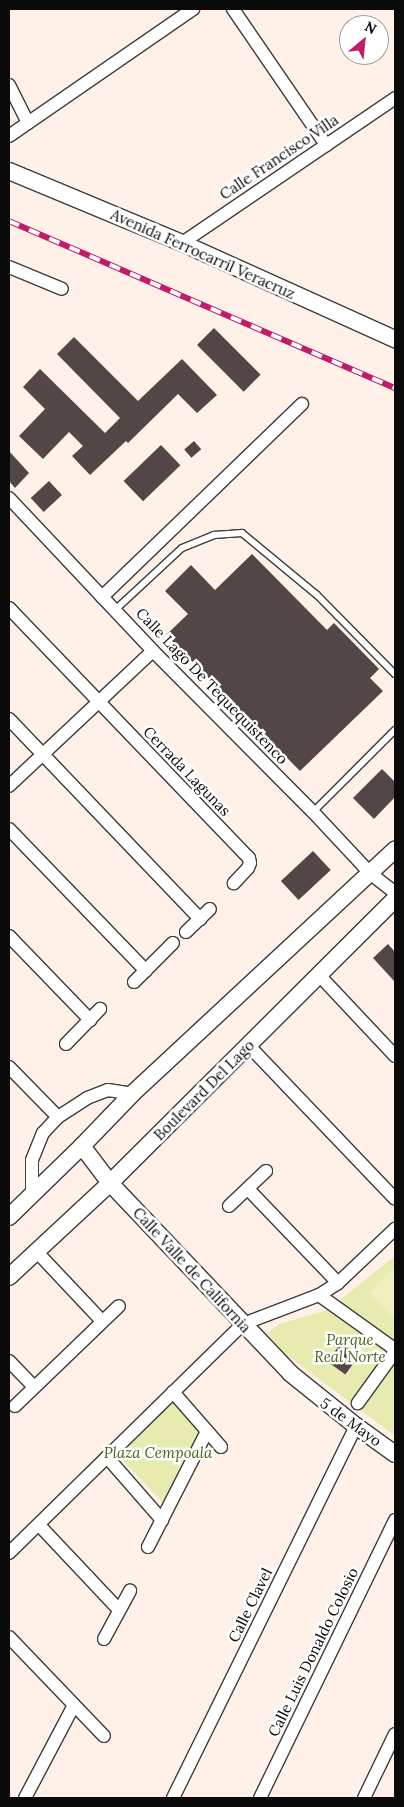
<!DOCTYPE html>
<style>
body{margin:0}
#map{position:relative;width:404px;height:1807px;overflow:hidden;background:#fff1e8;font-family:Lora,serif}
div>[style]{position:absolute}
.green>*{inset:0;background:#e7ebb0}
.pitch>*{inset:0;background:#f1eec2}
.building>*{inset:0;background:#534647;transform-origin:0 0}
.roads{filter:drop-shadow(1px 0 #3d3d3d) drop-shadow(-1px 0 #3d3d3d) drop-shadow(0 1px #3d3d3d) drop-shadow(0 -1px #3d3d3d)}
.service>*{height:6px;margin:-3px;padding:0 3px;transform-origin:3px;border-radius:3px;background:#fff}
.minor>*{height:12px;margin:-6px;padding:0 6px;transform-origin:6px;border-radius:6px;background:#fff}
.tertiary>*{height:16px;margin:-8px;padding:0 8px;transform-origin:8px;border-radius:8px;background:#fff}
.rail>*{height:5.5px;margin-top:-2.75px;transform-origin:0;background:repeating-linear-gradient(90deg,#fff 0 11px,#c01c69 0 22px);box-sizing:border-box;border-block:1px solid #c01c69}
span{translate:-50% -50%;white-space:nowrap;text-align:center;line-height:1.15;-webkit-text-stroke:5px #fff;paint-order:stroke}
.street-label{font-size:15px;color:#0a0a0a}
.park-label{font-size:15px;color:#486419;font-style:italic}
.frame{position:absolute;inset:0;border:10px solid #0a0a0a;pointer-events:none}
.north{position:absolute;left:339px;top:15px;width:50px;height:50px;box-sizing:border-box;background:#fff;border:1px solid #9d9d9d;border-radius:50%;rotate:28deg;font-size:14px;font-weight:700;line-height:20px;text-align:center;color:#0a0a0a}
.north::after{content:'';display:block;margin:auto;width:18px;height:22px;background:#c01c69;clip-path:polygon(50% 0,100% 100%,50% 72%,0 100%)}
</style>
<div id="map">
<div class="green">
<i style="clip-path:polygon(395px 1256px,395px 1436px,284px 1353px,267px 1333px,280px 1324px,327px 1310px)"></i>
<i style="clip-path:polygon(171px 1397px,203px 1432px,167px 1507px,115px 1453px)"></i>
</div>
<div class="pitch">
<i style="clip-path:polygon(395px 1267px,395px 1319px,369px 1293px)"></i>
</div>
<div class="building">
<i style="left:214px;top:328px;width:66px;height:24px;rotate:45deg"></i>
<i style="clip-path:polygon(74px 337px,138px 401px,182px 359px,217px 395px,197px 413px,178px 394px,128px 443px,126px 441px,90px 475px,72px 456px,83px 446px,69px 432px,43px 459px,19px 436px,45px 409px,23px 387px,40px 369px,105px 433px,120px 418px,57px 354px)"></i>
<i style="left:194px;top:441px;width:11px;height:13px;rotate:49deg"></i>
<i style="left:161px;top:445px;width:28px;height:52px;rotate:46deg"></i>
<i style="clip-path:polygon(9px 451px,29px 473px,15px 488px,9px 481px)"></i>
<i style="left:49px;top:481px;width:19px;height:25px;rotate:47deg"></i>
<i style="clip-path:polygon(252px 554px,327px 630px,334px 623px,379px 669px,370px 678px,383px 691px,300px 771px,166px 635px,188px 614px,165px 591px,191px 565px,215px 590px)"></i>
<i style="clip-path:polygon(382px 769px,395px 782px,395px 797px,374px 819px,353px 798px)"></i>
<i style="left:313px;top:851px;width:26px;height:44px;rotate:47deg"></i>
<i style="clip-path:polygon(388px 944px,395px 952px,395px 982px,373px 958px)"></i>
<i style="left:341px;top:1343px;width:22px;height:23px;rotate:36deg"></i>
</div>
<div class="roads">
<div class="service">
<i style="left:115px;top:610px;width:91px;rotate:-42.8deg"></i>
<i style="left:182px;top:548px;width:35px;rotate:-22deg"></i>
<i style="left:214px;top:535px;width:28px;rotate:-4deg"></i>
<i style="left:242px;top:533px;width:97px;rotate:39.6deg"></i>
<i style="left:317px;top:595px;width:111px;rotate:45.4deg"></i>
<i style="left:313px;top:812px;width:116px;rotate:-45deg"></i>
</div>
<div class="minor">
<i style="left:233px;top:9px;width:165px;rotate:55.6deg"></i>
<i style="left:9px;top:85px;width:42px;rotate:63.4deg"></i>
<i style="left:9px;top:136px;width:224px;rotate:-34.6deg"></i>
<i style="left:182px;top:243px;width:258px;rotate:-34.2deg"></i>
<i style="left:9px;top:267px;width:57px;rotate:22.5deg"></i>
<i style="left:9px;top:498px;width:210px;rotate:46.7deg"></i>
<i style="left:153px;top:651px;width:227px;rotate:45.2deg"></i>
<i style="left:313px;top:812px;width:85px;rotate:46.9deg"></i>
<i style="left:371px;top:874px;width:31px;rotate:38deg"></i>
<i style="left:102px;top:597px;width:278px;rotate:-44deg"></i>
<i style="left:9px;top:608px;width:347px;rotate:46.2deg"></i>
<i style="left:249px;top:858px;width:5px;rotate:79deg"></i>
<i style="left:250px;top:863px;width:5px;rotate:112deg"></i>
<i style="left:248px;top:868px;width:21px;rotate:133deg"></i>
<i style="left:9px;top:719px;width:277px;rotate:46.3deg"></i>
<i style="left:9px;top:786px;width:197px;rotate:-43.2deg"></i>
<i style="left:9px;top:829px;width:197px;rotate:46deg"></i>
<i style="left:186px;top:932px;width:33px;rotate:-44deg"></i>
<i style="left:9px;top:936px;width:117px;rotate:46deg"></i>
<i style="left:319px;top:975px;width:111px;rotate:46.8deg"></i>
<i style="left:134px;top:982px;width:55px;rotate:-45deg"></i>
<i style="left:66px;top:1044px;width:49px;rotate:-45.8deg"></i>
<i style="left:249px;top:1046px;width:211px;rotate:46.3deg"></i>
<i style="left:9px;top:1067px;width:70px;rotate:45.6deg"></i>
<i style="left:248px;top:1189px;width:130px;rotate:46.2deg"></i>
<i style="left:32px;top:1195px;width:35px;rotate:-90deg"></i>
<i style="left:32px;top:1160px;width:29px;rotate:-68deg"></i>
<i style="left:43px;top:1133px;width:22px;rotate:-47deg"></i>
<i style="left:58px;top:1117px;width:35px;rotate:-33deg"></i>
<i style="left:87px;top:1098px;width:22px;rotate:-21deg"></i>
<i style="left:108px;top:1090px;width:24px;rotate:9deg"></i>
<i style="left:229px;top:1206px;width:51px;rotate:-43.4deg"></i>
<i style="left:36px;top:1251px;width:96px;rotate:46.7deg"></i>
<i style="left:319px;top:1295px;width:90px;rotate:35.5deg"></i>
<i style="left:392px;top:1347px;width:6px;rotate:72deg"></i>
<i style="left:394px;top:1353px;width:62px;rotate:125.8deg"></i>
<i style="left:9px;top:1361px;width:36px;rotate:46deg"></i>
<i style="left:173px;top:1392px;width:73px;rotate:48.9deg"></i>
<i style="left:15px;top:1406px;width:144px;rotate:-43.9deg"></i>
<i style="left:107px;top:1457px;width:84px;rotate:48.9deg"></i>
<i style="left:39px;top:1525px;width:117px;rotate:46.7deg"></i>
<i style="left:148px;top:1547px;width:130px;rotate:-63deg"></i>
<i style="left:9px;top:1553px;width:327px;rotate:-44.4deg"></i>
<i style="left:243px;top:1324px;width:81px;rotate:-20.9deg"></i>
<i style="left:319px;top:1295px;width:22px;rotate:-32deg"></i>
<i style="left:338px;top:1283px;width:79px;rotate:-43.5deg"></i>
<i style="left:9px;top:1637px;width:137px;rotate:46.2deg"></i>
<i style="left:104px;top:1639px;width:55px;rotate:-61.6deg"></i>
<i style="left:25px;top:1798px;width:105px;rotate:-62.2deg"></i>
<i style="left:173px;top:1798px;width:415px;rotate:-63.8deg"></i>
<i style="left:260px;top:1798px;width:309px;rotate:-64.1deg"></i>
<i style="left:364px;top:1798px;width:71px;rotate:-64.2deg"></i>
</div>
<div class="tertiary">
<i style="left:9px;top:171px;width:187px;rotate:22.6deg"></i>
<i style="left:182px;top:243px;width:234px;rotate:24.3deg"></i>
<i style="left:82px;top:1146px;width:46px;rotate:52.9deg"></i>
<i style="left:110px;top:1183px;width:262px;rotate:46.5deg"></i>
<i style="left:290px;top:1373px;width:85px;rotate:38.8deg"></i>
<i style="left:356px;top:1426px;width:48px;rotate:35.7deg"></i>
<i style="left:9px;top:1217px;width:102px;rotate:-44.2deg"></i>
<i style="left:82px;top:1146px;width:72px;rotate:-46.1deg"></i>
<i style="left:132px;top:1094px;width:359px;rotate:-42.9deg"></i>
<i style="left:9px;top:1277px;width:138px;rotate:-42.9deg"></i>
<i style="left:110px;top:1183px;width:402px;rotate:-44.9deg"></i>
</div>
</div>
<div class="rail">
<i style="left:9px;top:221px;width:421px;rotate:23.4deg"></i>
</div>
<div class="street-label">
<span style="left:279px;top:157px;rotate:-34deg">Calle Francisco Villa</span>
<span style="left:203px;top:254px;rotate:24deg">Avenida Ferrocarril Veracruz</span>
<span style="left:212px;top:686px;rotate:46deg">Calle Lago De Tequequistenco</span>
<span style="left:187px;top:771px;rotate:46deg">Cerrada Lagunas</span>
<span style="left:204px;top:1090px;rotate:-45deg">Boulevard Del Lago</span>
<span style="left:192px;top:1270px;rotate:47deg">Calle Valle de California</span>
<span style="left:351px;top:1422px;rotate:36deg">5 de Mayo</span>
<span style="left:250px;top:1605px;rotate:-64deg">Calle Clavel</span>
<span style="left:313px;top:1652px;rotate:-64deg">Calle Luis Donaldo Colosio</span>
</div>
<div class="park-label">
<span style="left:350px;top:1348px">Parque<br>Real Norte</span>
<span style="left:158px;top:1453px">Plaza Cempoala</span>
</div>
<div class="frame"></div>
<div class="north">N</div>
</div>
